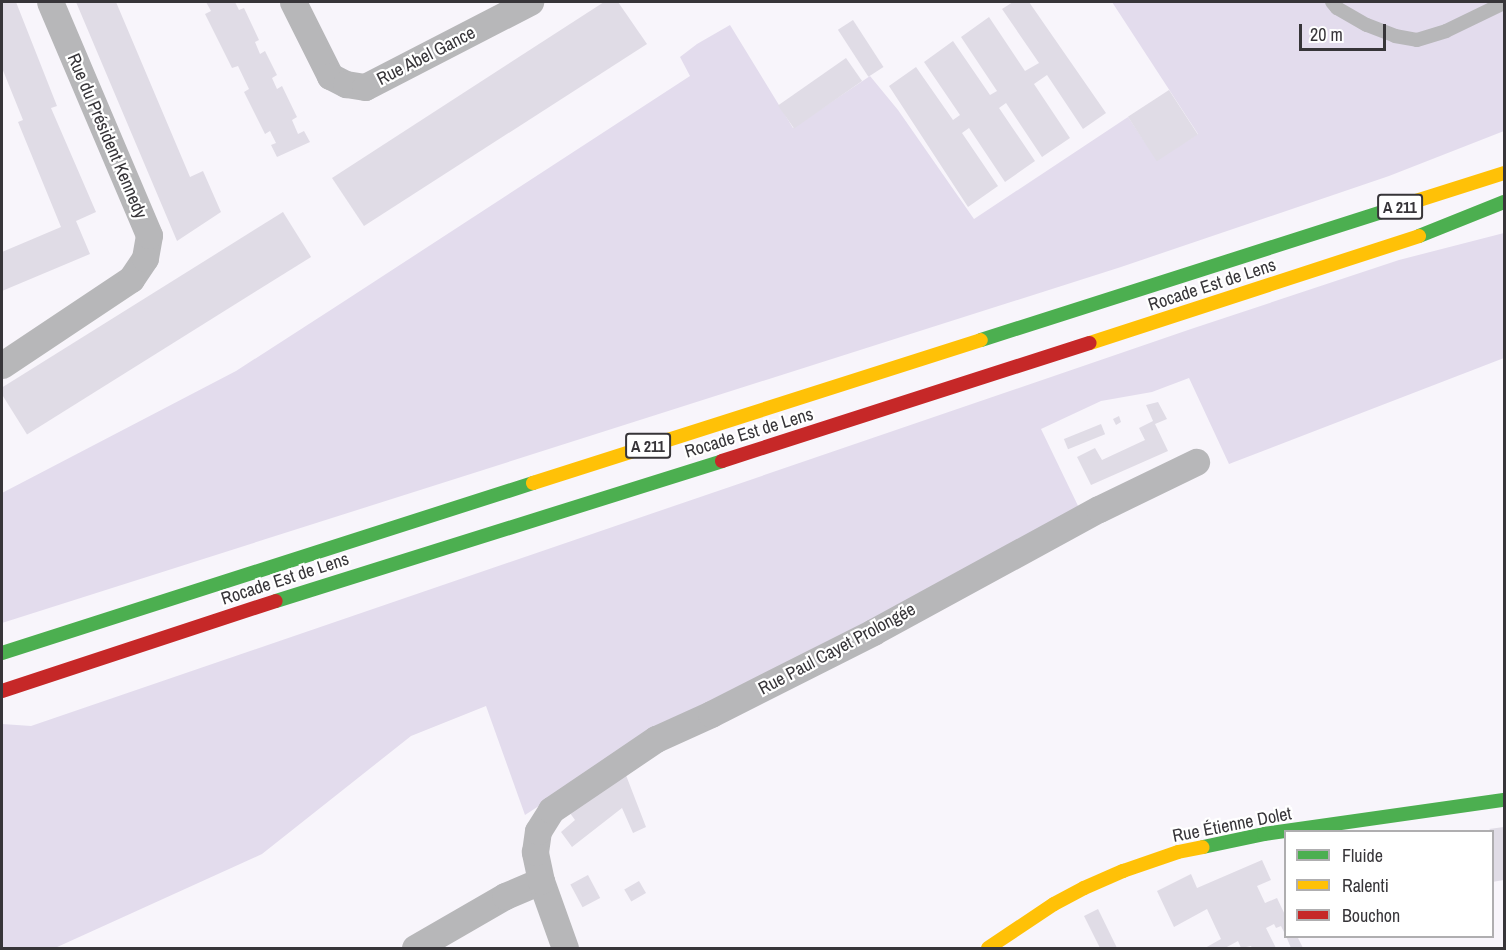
<!DOCTYPE html>
<meta charset="utf-8">
<style>
body{margin:0}
#map{position:relative;width:1506px;height:950px;overflow:hidden;background:#f8f5fb;font-family:"Archivo Narrow",sans-serif}
div>[style]{position:absolute}
.green>*{inset:0;background:#e3dced}
.building>*{inset:0;background:#e0dce6;transform-origin:0 0}
.lane>*{height:14px;margin:-7px;padding:0 7px;transform-origin:7px;border-radius:7px;background:#b7b7b9}
.street>*{height:27px;margin:-13.5px;padding:0 13.5px;transform-origin:13.5px;border-radius:13.5px;background:#b7b7b9}
.fast>*{height:14px;margin:-7px;padding:0 7px;transform-origin:7px;border-radius:7px;background:#4caf50}
.slow>*{height:14px;margin:-7px;padding:0 7px;transform-origin:7px;border-radius:7px;background:#ffc107}
.jam>*{height:14px;margin:-7px;padding:0 7px;transform-origin:7px;border-radius:7px;background:#c62828}
span{translate:-50% -50%;white-space:nowrap;text-align:center;line-height:1.15;-webkit-text-stroke:4.5px #fff;paint-order:stroke}
.shield-label span{padding:2px 4px;background:#fff;border:2px solid;border-radius:4px;-webkit-text-stroke-width:0}
.shield-label{font-size:16px;color:#373539;font-weight:700}
.street-label{font-size:18px;color:#373539}
.frame{position:absolute;inset:0;border:3px solid #373539;pointer-events:none}
.legend{position:absolute;left:1284px;top:830px;width:210px;height:108px;box-sizing:border-box;background:#fff;border:2px solid #afaeb0;margin:0;padding:8px 10px;list-style:none;font-size:18px;color:#373539}
.legend li{display:flex;align-items:center;gap:12px;height:30px}
.legend b{width:30px;border:2px solid #afaeb0}
.scale{position:absolute;left:1299px;top:24px;width:87px;height:27px;box-sizing:border-box;border:3px solid #373539;border-top:0;padding-left:8px;font-size:18px;line-height:21px;white-space:nowrap;color:#373539;-webkit-text-stroke:4px #fff;paint-order:stroke}
</style>
<div id="map">
<div class="green">
<i style="clip-path:polygon(1112px 2px,1504px 2px,1504px 131px,1389px 176px,1121px 267px,2px 623px,2px 493px,236px 371px,343px 302px,690px 76px,680px 57px,697px 44px,730px 25px,793px 128px,870px 76px,898px 110px,974px 219px,1128px 117px,1157px 160px,1198px 134px)"></i>
<i style="clip-path:polygon(1504px 233px,1504px 358px,1229px 464px,1189px 378px,1152px 392px,1101px 401px,1041px 429px,1081px 512px,645px 737px,525px 815px,486px 706px,411px 736px,262px 854px,55px 948px,2px 948px,2px 724px,31px 726px,1191px 329px,1399px 260px)"></i>
</div>
<div class="building">
<i style="clip-path:polygon(2px 2px,16px 2px,57px 106px,51px 108px,96px 212px,76px 221px,90px 254px,2px 291px,2px 252px,61px 227px,18px 122px,23px 120px,2px 68px)"></i>
<i style="clip-path:polygon(76px 2px,116px 2px,190px 177px,203px 171px,221px 212px,177px 241px)"></i>
<i style="clip-path:polygon(206px 2px,235px 2px,239px 10px,244px 8px,259px 40px,255px 42px,260px 54px,265px 51px,277px 75px,272px 78px,277px 89px,282px 86px,297px 117px,292px 120px,298px 134px,304px 131px,310px 142px,277px 157px,271px 145px,276px 143px,270px 131px,265px 134px,244px 92px,249px 89px,238px 66px,232px 68px,205px 14px,211px 11px)"></i>
<i style="clip-path:polygon(604px 2px,618px 2px,647px 44px,364px 226px,332px 178px)"></i>
<i style="clip-path:polygon(1013px 2px,1029px 2px,1106px 113px,1083px 129px,1047px 75px,1034px 84px,1070px 138px,1042px 157px,1006px 103px,999px 108px,1035px 161px,1005px 182px,969px 128px,962px 133px,998px 186px,968px 207px,889px 86px,916px 67px,953px 120px,960px 115px,924px 62px,953px 41px,990px 95px,997px 91px,961px 37px,989px 17px,1025px 71px,1039px 63px,1002px 9px)"></i>
<i style="left:853px;top:20px;width:56px;height:18px;rotate:57deg"></i>
<i style="left:846px;top:58px;width:28px;height:83px;rotate:55deg"></i>
<i style="left:1169px;top:90px;width:53px;height:49px;rotate:57deg"></i>
<i style="left:283px;top:212px;width:53px;height:335px;rotate:58deg"></i>
<i style="clip-path:polygon(1158px 402px,1167px 419px,1155px 424px,1168px 451px,1091px 485px,1077px 457px,1095px 448px,1102px 460px,1145px 440px,1139px 428px,1153px 421px,1146px 405px)"></i>
<i style="clip-path:polygon(1119px 416px,1121px 422px,1116px 425px,1113px 419px)"></i>
<i style="left:1101px;top:424px;width:11px;height:40px;rotate:68deg"></i>
<i style="clip-path:polygon(624px 770px,646px 827px,633px 833px,622px 808px,572px 847px,561px 832px,575px 820px,567px 809px)"></i>
<i style="clip-path:polygon(1504px 827px,1504px 880px,1492px 882px,1492px 831px,1489px 829px)"></i>
<i style="clip-path:polygon(1262px 860px,1271px 880px,1257px 886px,1265px 903px,1277px 898px,1286px 917px,1286px 936px,1281px 926px,1276px 928px,1274px 924px,1266px 928px,1276px 948px,1252px 948px,1251px 946px,1241px 948px,1238px 941px,1225px 948px,1205px 948px,1221px 939px,1207px 909px,1174px 927px,1157px 891px,1191px 874px,1197px 888px)"></i>
<i style="left:588px;top:875px;width:26px;height:20px;rotate:62deg"></i>
<i style="left:639px;top:881px;width:14px;height:17px;rotate:60deg"></i>
<i style="clip-path:polygon(1098px 909px,1117px 948px,1100px 948px,1084px 916px)"></i>
<i style="clip-path:polygon(1286px 936px,1297px 936px,1303px 948px,1291px 948px)"></i>
</div>
<div class="lane">
<i style="left:1332px;top:2px;width:8px;rotate:50deg"></i>
<i style="left:1337px;top:8px;width:34px;rotate:30deg"></i>
<i style="left:1367px;top:25px;width:30px;rotate:21deg"></i>
<i style="left:1395px;top:36px;width:22px;rotate:10deg"></i>
<i style="left:1417px;top:40px;width:30px;rotate:-17deg"></i>
<i style="left:1446px;top:31px;width:64px;rotate:-25.8deg"></i>
</div>
<div class="street">
<i style="left:293px;top:2px;width:83px;rotate:63.4deg"></i>
<i style="left:330px;top:76px;width:18px;rotate:27deg"></i>
<i style="left:346px;top:84px;width:19px;rotate:9deg"></i>
<i style="left:365px;top:87px;width:186px;rotate:-27.3deg"></i>
<i style="left:2px;top:365px;width:155px;rotate:-33.7deg"></i>
<i style="left:131px;top:279px;width:25px;rotate:-56deg"></i>
<i style="left:145px;top:258px;width:23px;rotate:-80deg"></i>
<i style="left:149px;top:235px;width:253px;rotate:-113deg"></i>
<i style="left:415px;top:948px;width:104px;rotate:-30deg"></i>
<i style="left:505px;top:896px;width:39px;rotate:-23deg"></i>
<i style="left:565px;top:948px;width:71px;rotate:-109.7deg"></i>
<i style="left:541px;top:881px;width:30px;rotate:-102deg"></i>
<i style="left:535px;top:852px;width:21px;rotate:-82deg"></i>
<i style="left:538px;top:831px;width:25px;rotate:-58deg"></i>
<i style="left:551px;top:810px;width:127px;rotate:-34.1deg"></i>
<i style="left:656px;top:739px;width:60px;rotate:-24.4deg"></i>
<i style="left:711px;top:714px;width:182px;rotate:-26.8deg"></i>
<i style="left:873px;top:632px;width:257px;rotate:-28.6deg"></i>
<i style="left:1099px;top:509px;width:108px;rotate:-25.9deg"></i>
</div>
<div class="fast">
<i style="left:1419px;top:236px;width:92px;rotate:-21.8deg"></i>
<i style="left:981px;top:340px;width:437px;rotate:-17.7deg"></i>
<i style="left:276px;top:601px;width:467px;rotate:-17.4deg"></i>
<i style="left:2px;top:653px;width:558px;rotate:-17.75deg"></i>
<i style="left:1203px;top:847px;width:62px;rotate:-12deg"></i>
<i style="left:1264px;top:834px;width:242px;rotate:-8.1deg"></i>
</div>
<div class="slow">
<i style="left:1397px;top:207px;width:112px;rotate:-17.6deg"></i>
<i style="left:1090px;top:343px;width:346px;rotate:-18deg"></i>
<i style="left:533px;top:483px;width:470px;rotate:-17.7deg"></i>
<i style="left:988px;top:948px;width:79px;rotate:-33.7deg"></i>
<i style="left:1054px;top:904px;width:34px;rotate:-28deg"></i>
<i style="left:1084px;top:888px;width:43px;rotate:-23.6deg"></i>
<i style="left:1123px;top:871px;width:58px;rotate:-19.1deg"></i>
<i style="left:1178px;top:852px;width:25px;rotate:-11deg"></i>
</div>
<div class="jam">
<i style="left:722px;top:461px;width:386px;rotate:-17.8deg"></i>
<i style="left:2px;top:691px;width:288px;rotate:-18.2deg"></i>
</div>
<div class="shield-label">
<span style="left:1400px;top:207px">A 211</span>
<span style="left:648px;top:446px">A 211</span>
</div>
<div class="street-label">
<span style="left:426px;top:56px;rotate:-27deg">Rue Abel Gance</span>
<span style="left:107px;top:136px;rotate:67deg">Rue du Président Kennedy</span>
<span style="left:1212px;top:285px;rotate:-18deg">Rocade Est de Lens</span>
<span style="left:749px;top:433px;rotate:-17deg">Rocade Est de Lens</span>
<span style="left:285px;top:579px;rotate:-18deg">Rocade Est de Lens</span>
<span style="left:837px;top:649px;rotate:-28deg">Rue Paul Cayet Prolongée</span>
<span style="left:1232px;top:825px;rotate:-11deg">Rue Étienne Dolet</span>
</div>
<div class="frame"></div>
<ul class="legend">
<li><b style="height:8px;background:#4caf50"></b>Fluide</li>
<li><b style="height:8px;background:#ffc107"></b>Ralenti</li>
<li><b style="height:8px;background:#c62828"></b>Bouchon</li>
</ul>
<div class="scale">20 m</div>
</div>
